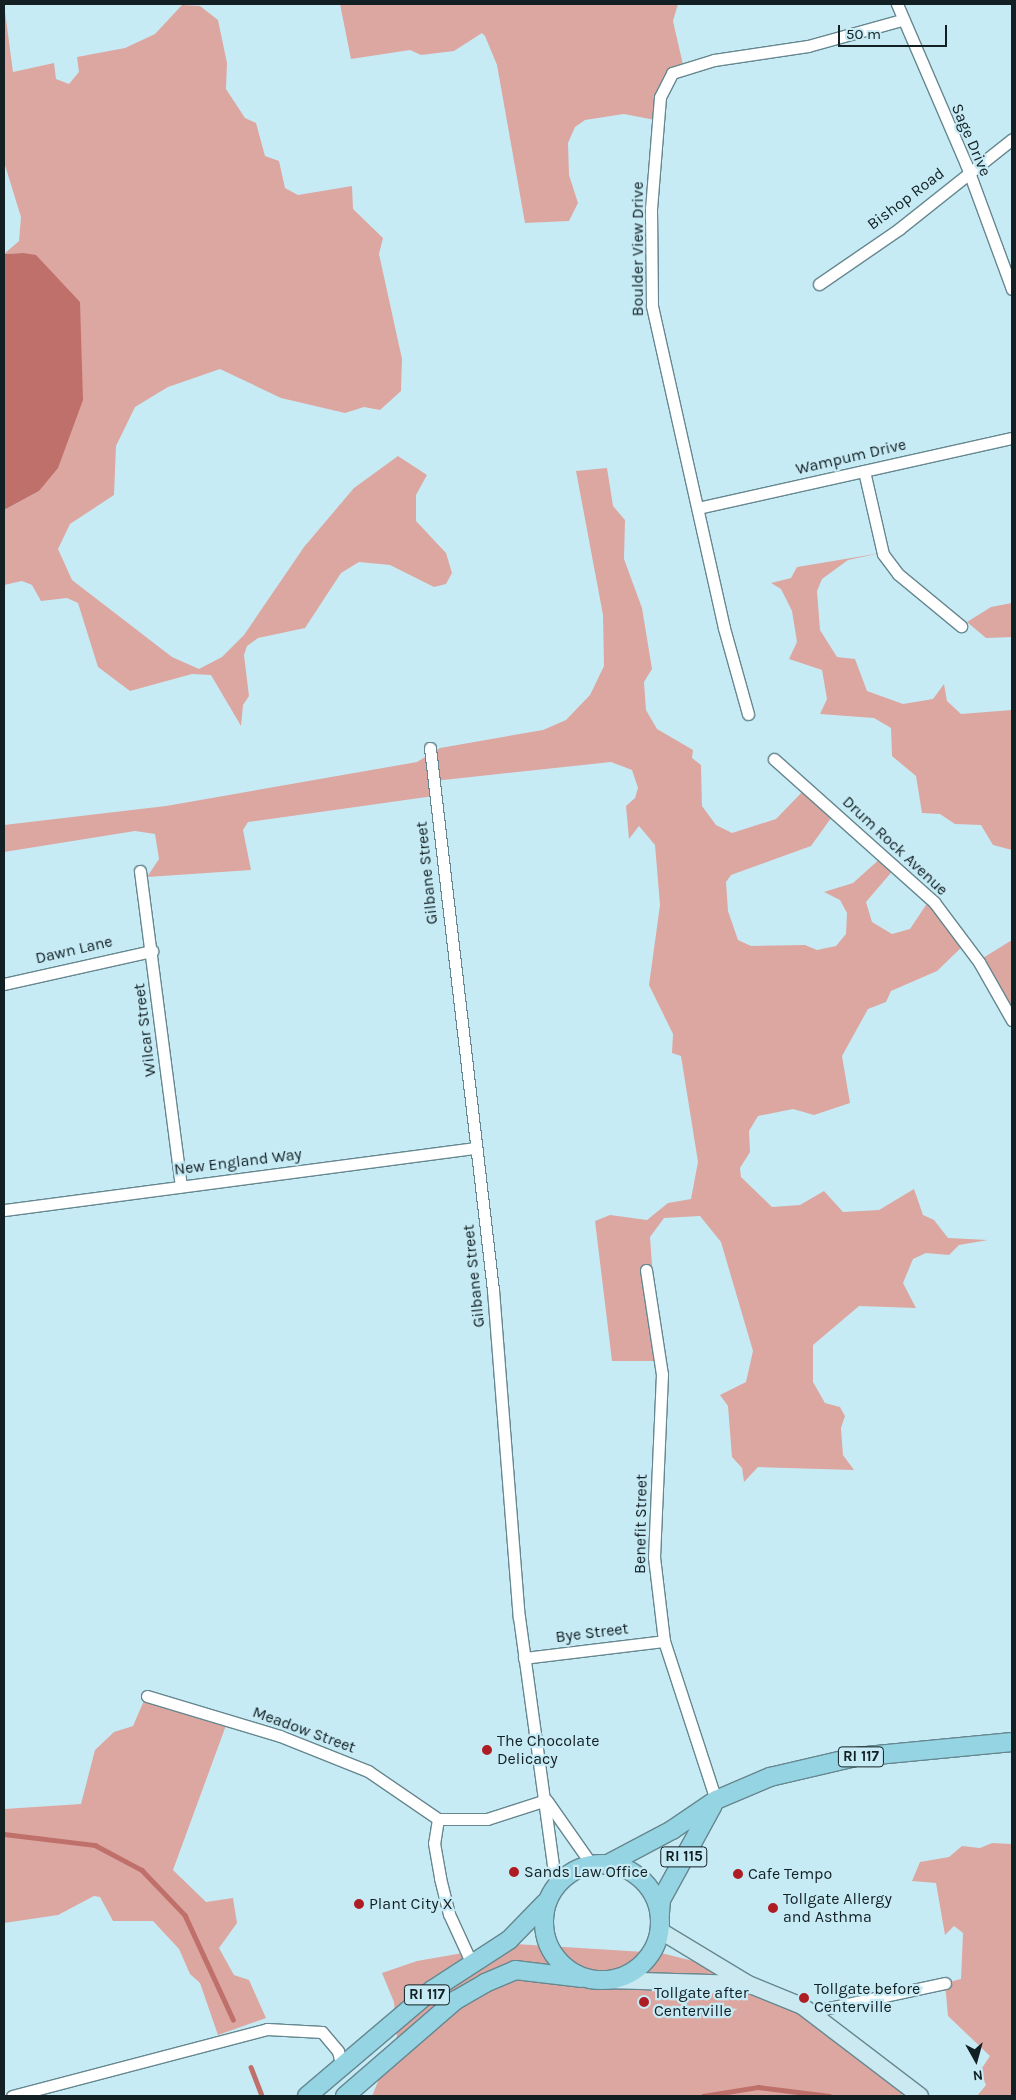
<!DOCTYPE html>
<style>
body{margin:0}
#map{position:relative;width:1016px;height:2100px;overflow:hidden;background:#c7ebf5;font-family:Karla,sans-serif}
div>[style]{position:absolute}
.green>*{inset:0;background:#dda7a1}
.water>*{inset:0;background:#c0706a}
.stream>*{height:4.5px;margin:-2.25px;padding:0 2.25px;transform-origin:2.25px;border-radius:2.25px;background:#c0706a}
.roads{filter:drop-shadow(1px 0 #66878f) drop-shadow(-1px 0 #66878f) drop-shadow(0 1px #66878f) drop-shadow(0 -1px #66878f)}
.street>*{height:11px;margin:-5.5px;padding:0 5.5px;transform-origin:5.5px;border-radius:5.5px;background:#fff}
.secondary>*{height:16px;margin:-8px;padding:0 8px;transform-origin:8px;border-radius:8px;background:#cae9f0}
.primary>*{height:18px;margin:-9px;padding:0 9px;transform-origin:9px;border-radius:9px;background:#95d4e2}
.primary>.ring{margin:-9px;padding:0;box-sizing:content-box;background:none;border:18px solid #95d4e2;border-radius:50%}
.dots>*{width:14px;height:14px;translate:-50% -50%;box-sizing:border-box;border:2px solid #c7ebf5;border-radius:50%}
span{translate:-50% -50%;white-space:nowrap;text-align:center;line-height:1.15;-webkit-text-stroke:4.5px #c7ebf5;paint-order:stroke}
.shield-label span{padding:1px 4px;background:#c7ebf5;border:1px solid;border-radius:4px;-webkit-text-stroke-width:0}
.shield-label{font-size:15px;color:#121f23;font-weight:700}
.street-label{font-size:16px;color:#121f23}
.poi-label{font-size:16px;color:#121f23}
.left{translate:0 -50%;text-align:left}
.frame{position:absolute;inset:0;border:5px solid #121f23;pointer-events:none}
.north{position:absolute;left:951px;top:2035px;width:50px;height:50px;-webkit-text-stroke:4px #c7ebf5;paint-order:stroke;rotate:173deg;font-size:14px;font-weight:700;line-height:20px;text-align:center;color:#121f23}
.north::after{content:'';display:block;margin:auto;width:18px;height:22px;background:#121f23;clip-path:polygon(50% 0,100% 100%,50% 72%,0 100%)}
.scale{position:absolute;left:838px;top:25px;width:109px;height:22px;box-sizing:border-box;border:2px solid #121f23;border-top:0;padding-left:6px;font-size:15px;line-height:18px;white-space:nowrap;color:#121f23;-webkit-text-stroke:4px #c7ebf5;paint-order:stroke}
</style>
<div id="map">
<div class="green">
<i style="clip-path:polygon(4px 4px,13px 72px,54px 63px,56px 79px,69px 84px,79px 72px,77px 57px,125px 48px,155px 34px,182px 5px,200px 6px,218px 20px,227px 63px,226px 89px,245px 118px,256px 123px,265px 156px,279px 161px,285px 188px,298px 195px,352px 186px,353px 209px,383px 238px,379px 254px,402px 359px,401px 391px,380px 410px,364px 407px,345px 413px,281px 398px,220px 369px,168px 387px,135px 407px,116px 446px,114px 495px,70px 524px,58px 549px,72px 580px,172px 657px,199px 669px,222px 657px,244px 635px,304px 547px,354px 488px,398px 456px,427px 475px,416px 495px,416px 521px,446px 553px,452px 573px,446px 584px,434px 587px,390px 565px,359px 562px,341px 573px,305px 628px,258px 638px,247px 646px,244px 655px,249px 696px,243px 705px,241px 726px,211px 675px,192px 674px,130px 691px,98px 667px,78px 603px,67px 598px,41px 601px,32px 585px,22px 581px,4px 585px,4px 510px,39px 491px,78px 343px,80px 302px,23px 253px,4px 254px,19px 241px,21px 217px,4px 162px)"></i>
<i style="clip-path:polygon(340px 4px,678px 4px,673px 21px,684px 69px,668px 77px,655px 120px,624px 114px,585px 120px,575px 127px,568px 143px,569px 175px,578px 203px,569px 221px,525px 223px,497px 65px,485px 36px,482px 33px,454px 51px,421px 55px,410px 50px,351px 59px)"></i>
<i style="clip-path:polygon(607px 468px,613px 506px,625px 520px,624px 559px,642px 608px,652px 669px,644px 682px,646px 710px,657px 729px,693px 750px,692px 758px,701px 765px,702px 806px,716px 825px,732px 833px,776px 819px,807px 787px,834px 814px,811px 846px,731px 875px,726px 882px,728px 911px,738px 940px,751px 946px,805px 945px,817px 950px,836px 946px,846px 934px,847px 913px,840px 900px,824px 892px,853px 883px,882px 857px,895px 868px,866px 902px,872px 922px,892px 934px,910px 929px,930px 899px,964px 945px,937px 971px,891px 991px,886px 1002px,868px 1009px,842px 1056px,850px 1103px,814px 1115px,793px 1109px,758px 1116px,749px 1131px,750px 1152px,740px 1168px,741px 1177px,772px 1207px,800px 1205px,824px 1191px,843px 1212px,879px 1210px,914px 1189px,923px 1215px,934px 1220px,948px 1238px,988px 1240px,959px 1245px,949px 1255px,926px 1253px,913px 1259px,903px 1283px,916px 1308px,859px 1306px,813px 1345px,813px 1382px,825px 1403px,840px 1407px,845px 1416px,841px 1428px,843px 1455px,854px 1470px,758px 1467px,744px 1482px,742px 1468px,732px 1457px,728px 1406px,720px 1395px,746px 1382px,753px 1351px,721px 1242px,700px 1216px,664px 1218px,650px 1237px,659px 1361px,612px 1361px,595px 1221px,610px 1215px,647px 1220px,668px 1203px,691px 1199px,698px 1162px,681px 1056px,672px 1053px,673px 1034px,649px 985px,660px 905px,655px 845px,639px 826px,629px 839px,626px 806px,635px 798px,638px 788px,632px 770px,611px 762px,434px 781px,434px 796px,248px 822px,243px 830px,251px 870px,147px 877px,159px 859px,155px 834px,135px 831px,4px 852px,4px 825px,166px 806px,417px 762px,440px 748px,543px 730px,566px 720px,590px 695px,604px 666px,603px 615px,576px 471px)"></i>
<i style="clip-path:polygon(881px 553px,848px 560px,822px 579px,817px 591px,820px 630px,837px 657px,855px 659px,867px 691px,903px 704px,933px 699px,944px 684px,947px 701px,961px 714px,1012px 710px,1012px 850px,993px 845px,981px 825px,955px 824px,940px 814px,922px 813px,916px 776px,892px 756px,891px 728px,874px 718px,820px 714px,827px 699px,822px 670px,789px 659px,797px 642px,792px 611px,781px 589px,771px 583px,791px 578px,797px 567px)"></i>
<i style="clip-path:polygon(1012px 603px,1012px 637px,986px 638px,967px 622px,991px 607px)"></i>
<i style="clip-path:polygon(1012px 940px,1012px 1022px,978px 961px)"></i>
<i style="clip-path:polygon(146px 1696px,228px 1720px,173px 1870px,206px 1902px,233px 1898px,237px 1923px,219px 1948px,234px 1975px,249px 1980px,266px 2018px,218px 2035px,200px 1983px,190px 1974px,179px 1949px,153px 1921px,113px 1921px,100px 1897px,94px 1896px,58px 1915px,4px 1923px,4px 1809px,81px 1804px,95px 1750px,114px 1732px,133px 1726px)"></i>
<i style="clip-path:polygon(992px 1843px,1012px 1844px,1012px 2096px,977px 2096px,986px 2085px,980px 2071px,990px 2056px,948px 2016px,945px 1983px,961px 1979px,963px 1933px,954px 1926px,945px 1935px,936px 1883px,912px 1881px,920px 1862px,949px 1857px,962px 1846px,980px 1848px)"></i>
<i style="clip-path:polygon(515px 1944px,661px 1953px,742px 1973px,907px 2089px,901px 2096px,372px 2096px,397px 2036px,394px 2002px,382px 1973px,417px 1961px)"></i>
</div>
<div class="water">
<i style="clip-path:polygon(23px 253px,36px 255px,80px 302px,83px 400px,58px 468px,39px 491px,4px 510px,4px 254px)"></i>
</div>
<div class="stream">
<i style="left:4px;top:1834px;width:92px;rotate:6.9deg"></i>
<i style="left:95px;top:1845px;width:53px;rotate:28deg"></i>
<i style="left:142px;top:1870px;width:62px;rotate:46.3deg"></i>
<i style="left:185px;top:1915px;width:115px;rotate:65.2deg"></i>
<i style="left:251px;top:2067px;width:31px;rotate:69deg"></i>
<i style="left:703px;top:2096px;width:56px;rotate:-9.3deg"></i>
<i style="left:758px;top:2087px;width:72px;rotate:7.2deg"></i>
</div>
<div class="roads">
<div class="street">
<i style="left:897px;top:4px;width:174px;rotate:66.7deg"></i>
<i style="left:966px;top:164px;width:133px;rotate:69.8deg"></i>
<i style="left:819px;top:284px;width:97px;rotate:-34.5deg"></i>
<i style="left:899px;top:229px;width:144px;rotate:-38.5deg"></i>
<i style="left:864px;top:471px;width:85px;rotate:77.1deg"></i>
<i style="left:883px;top:554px;width:25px;rotate:53deg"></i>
<i style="left:898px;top:574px;width:82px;rotate:39.5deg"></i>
<i style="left:698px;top:508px;width:322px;rotate:-12.6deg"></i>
<i style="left:748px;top:714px;width:89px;rotate:-105.6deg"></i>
<i style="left:724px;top:628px;width:331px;rotate:-102.6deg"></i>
<i style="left:652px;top:305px;width:96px;rotate:-90.6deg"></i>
<i style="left:651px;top:209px;width:112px;rotate:-85.4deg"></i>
<i style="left:660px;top:97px;width:27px;rotate:-63deg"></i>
<i style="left:672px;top:73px;width:44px;rotate:-17.2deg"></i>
<i style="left:714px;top:60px;width:95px;rotate:-8.5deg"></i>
<i style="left:808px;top:46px;width:98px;rotate:-15.5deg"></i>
<i style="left:430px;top:748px;width:546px;rotate:83.37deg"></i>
<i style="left:493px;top:1290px;width:328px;rotate:85.5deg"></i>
<i style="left:519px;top:1617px;width:273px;rotate:82.2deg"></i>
<i style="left:774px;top:759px;width:215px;rotate:41.8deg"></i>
<i style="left:934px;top:902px;width:75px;rotate:53.1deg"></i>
<i style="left:979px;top:962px;width:67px;rotate:60.4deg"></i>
<i style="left:140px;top:871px;width:318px;rotate:82.6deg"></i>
<i style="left:4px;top:984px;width:152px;rotate:-12.6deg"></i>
<i style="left:4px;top:1210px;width:476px;rotate:-7.5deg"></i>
<i style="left:646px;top:1270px;width:105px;rotate:81.3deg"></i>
<i style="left:662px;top:1374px;width:183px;rotate:92.5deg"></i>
<i style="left:654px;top:1557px;width:85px;rotate:83.2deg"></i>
<i style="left:664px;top:1641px;width:167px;rotate:71.9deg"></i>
<i style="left:524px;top:1658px;width:141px;rotate:-6.9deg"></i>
<i style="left:147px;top:1696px;width:139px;rotate:16.7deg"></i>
<i style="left:280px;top:1736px;width:95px;rotate:21.7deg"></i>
<i style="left:368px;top:1771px;width:85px;rotate:34.4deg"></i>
<i style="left:438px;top:1819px;width:49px"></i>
<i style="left:487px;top:1819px;width:62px;rotate:-17.9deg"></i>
<i style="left:547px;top:1801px;width:78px;rotate:54.9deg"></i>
<i style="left:438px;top:1819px;width:24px;rotate:99deg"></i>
<i style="left:434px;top:1843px;width:36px;rotate:80deg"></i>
<i style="left:440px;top:1878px;width:37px;rotate:76deg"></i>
<i style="left:449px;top:1914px;width:55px;rotate:65.3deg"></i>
<i style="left:810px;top:2012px;width:138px;rotate:-12.1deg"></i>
<i style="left:12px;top:2096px;width:264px;rotate:-14.7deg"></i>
<i style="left:267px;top:2029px;width:55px;rotate:3.1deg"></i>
<i style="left:322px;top:2032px;width:25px;rotate:50deg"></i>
<i style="left:338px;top:2051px;width:17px;rotate:77deg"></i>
</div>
<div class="secondary">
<i style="left:659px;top:1930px;width:104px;rotate:31.2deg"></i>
<i style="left:748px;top:1984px;width:58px;rotate:22.2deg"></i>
<i style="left:802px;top:2006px;width:148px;rotate:37.3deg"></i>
<i style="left:606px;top:1980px;width:139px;rotate:1.6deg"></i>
</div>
<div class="primary">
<i class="ring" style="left:544px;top:1864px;width:98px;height:98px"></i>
<i style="left:606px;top:1865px;width:75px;rotate:-27.9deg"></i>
<i style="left:672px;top:1830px;width:53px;rotate:-34.3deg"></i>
<i style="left:716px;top:1800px;width:59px;rotate:-23.1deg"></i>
<i style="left:770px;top:1777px;width:88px;rotate:-13.1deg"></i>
<i style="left:856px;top:1757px;width:157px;rotate:-5.5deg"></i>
<i style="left:660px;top:1913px;width:13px;rotate:-86deg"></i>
<i style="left:661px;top:1900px;width:108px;rotate:-61.3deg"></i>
<i style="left:307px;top:2096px;width:164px;rotate:-40.3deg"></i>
<i style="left:432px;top:1990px;width:92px;rotate:-33deg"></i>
<i style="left:509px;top:1940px;width:52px;rotate:-45.8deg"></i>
<i style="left:345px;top:2096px;width:147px;rotate:-40.9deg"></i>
<i style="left:456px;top:2000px;width:34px;rotate:-30deg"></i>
<i style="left:485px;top:1983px;width:33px;rotate:-23deg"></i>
<i style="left:515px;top:1970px;width:66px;rotate:6.9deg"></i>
</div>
</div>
<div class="dots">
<i style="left:487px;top:1750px;background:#af1d24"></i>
<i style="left:514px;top:1872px;background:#af1d24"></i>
<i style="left:738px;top:1874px;background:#af1d24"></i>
<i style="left:359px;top:1904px;background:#af1d24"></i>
<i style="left:773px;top:1908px;background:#af1d24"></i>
<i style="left:804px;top:1998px;background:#af1d24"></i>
<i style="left:644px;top:2002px;background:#af1d24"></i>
</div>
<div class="shield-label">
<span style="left:861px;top:1757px">RI 117</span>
<span style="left:684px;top:1857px">RI 115</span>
<span style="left:427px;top:1995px">RI 117</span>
</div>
<div class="street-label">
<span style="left:971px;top:140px;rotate:67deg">Sage Drive</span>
<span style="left:906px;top:199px;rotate:-37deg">Bishop Road</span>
<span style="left:638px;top:249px;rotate:-90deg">Boulder View Drive</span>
<span style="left:851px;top:457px;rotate:-13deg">Wampum Drive</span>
<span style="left:895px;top:846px;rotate:43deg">Drum Rock Avenue</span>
<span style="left:427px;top:873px;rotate:-96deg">Gilbane Street</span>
<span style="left:74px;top:950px;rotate:-13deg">Dawn Lane</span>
<span style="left:145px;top:1030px;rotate:-97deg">Wilcar Street</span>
<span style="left:238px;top:1162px;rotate:-7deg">New England Way</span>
<span style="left:474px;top:1276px;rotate:-96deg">Gilbane Street</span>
<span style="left:641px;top:1524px;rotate:-89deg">Benefit Street</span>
<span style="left:592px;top:1633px;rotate:-7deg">Bye Street</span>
<span style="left:304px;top:1730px;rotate:20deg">Meadow Street</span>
</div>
<div class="poi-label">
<span class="left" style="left:497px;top:1750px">The Chocolate<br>Delicacy</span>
<span class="left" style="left:524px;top:1872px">Sands Law Office</span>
<span class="left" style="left:748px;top:1874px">Cafe Tempo</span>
<span class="left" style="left:783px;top:1908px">Tollgate Allergy<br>and Asthma</span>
<span class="left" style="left:369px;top:1904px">Plant City X</span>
<span class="left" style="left:814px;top:1998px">Tollgate before<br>Centerville</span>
<span class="left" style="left:654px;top:2002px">Tollgate after<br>Centerville</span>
</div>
<div class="frame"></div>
<div class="north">N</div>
<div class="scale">50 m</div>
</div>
